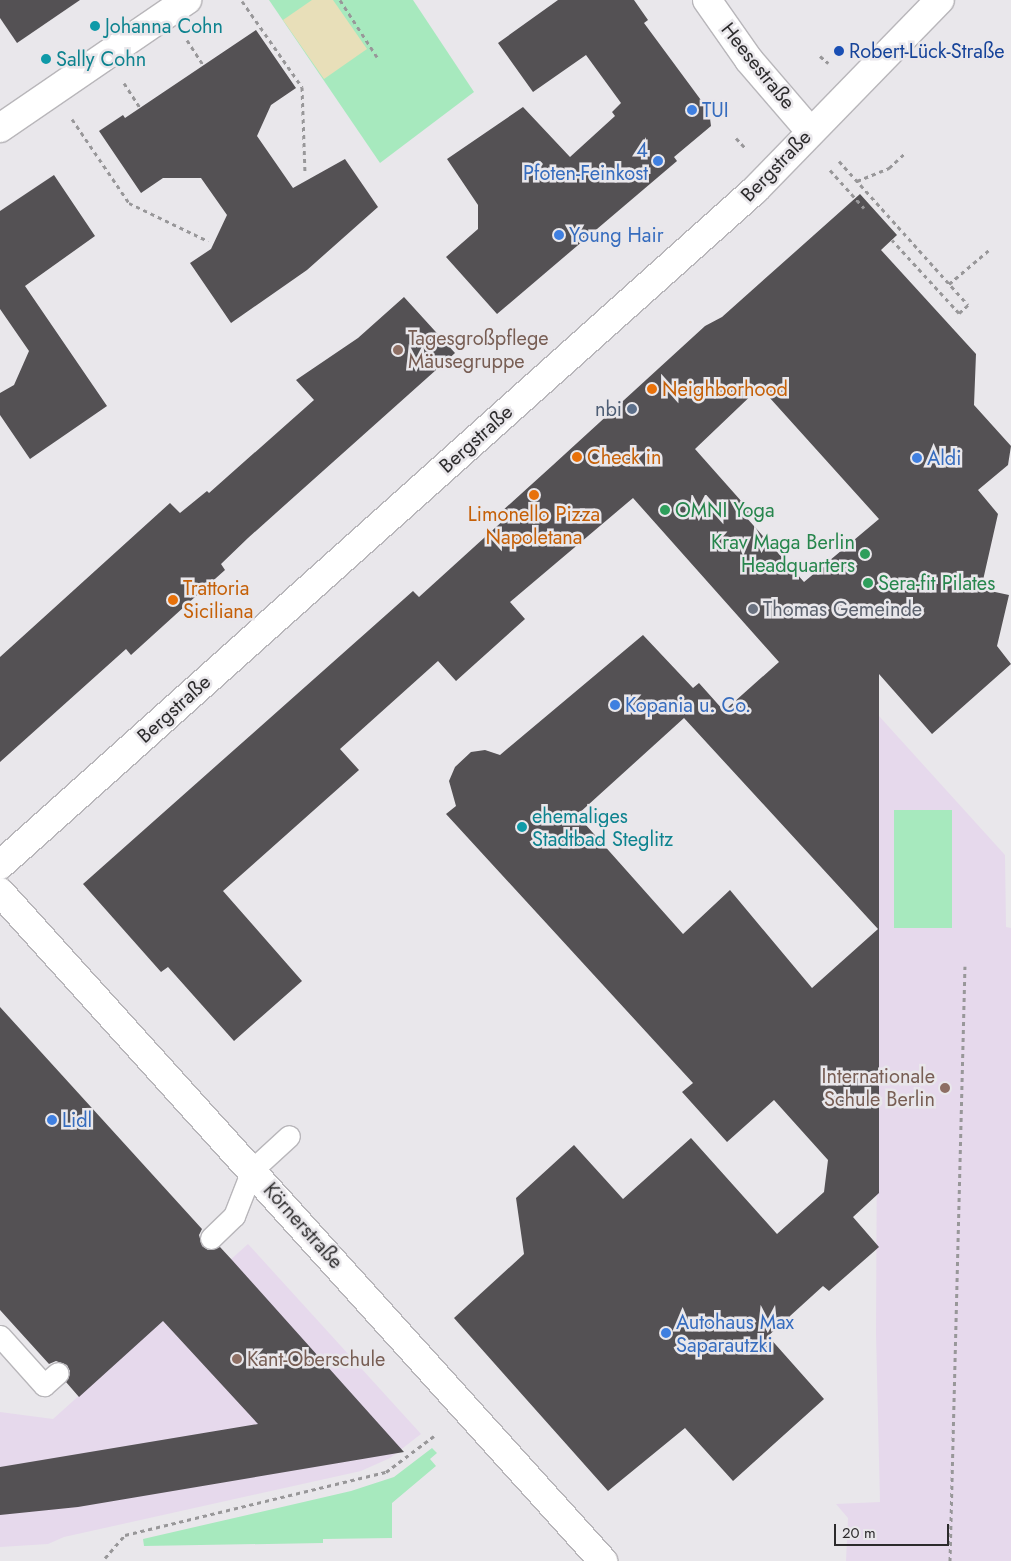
<!DOCTYPE html>
<meta charset="utf-8">
<style>
body{margin:0}
#map{position:relative;width:1011px;height:1561px;overflow:hidden;background:#e9e7eb;font-family:Jost,sans-serif}
div>[style]{position:absolute}
.education>*{inset:0;background:#e6d9ec}
.green>*{inset:0;background:#a7e9be;transform-origin:0 0}
.sand>*{inset:0;background:#e8dfb9}
.building>*{inset:0;background:#545154}
.path>*{height:3px;margin-top:-1.5px;transform-origin:0;background:repeating-linear-gradient(90deg,#989799 0 4px,transparent 0 8px)}
.roads{filter:drop-shadow(1px 0 #b8b6ba) drop-shadow(-1px 0 #b8b6ba) drop-shadow(0 1px #b8b6ba) drop-shadow(0 -1px #b8b6ba)}
.service>*{height:21px;margin:-10.5px;padding:0 10.5px;transform-origin:10.5px;border-radius:10.5px;background:#fff}
.minor>*{height:28px;margin:-14px;padding:0 14px;transform-origin:14px;border-radius:14px;background:#fff}
.dots>*{width:14px;height:14px;translate:-50% -50%;box-sizing:border-box;border:2px solid #e9e7eb;border-radius:50%}
span{translate:-50% -50%;white-space:nowrap;text-align:center;line-height:1.15;-webkit-text-stroke:5px #e9e7eb;paint-order:stroke}
.culture-label{font-size:20px;color:#0d838f}
.left{translate:0 -50%;text-align:left}
.transit-label{font-size:20px;color:#164399}
.street-label{font-size:20px;color:#2c2b2c}
.shop-label{font-size:20px;color:#366cbe}
.right{translate:-100% -50%;text-align:right}
.education-label{font-size:20px;color:#785e54}
.food-label{font-size:20px;color:#c56008}
.service-label{font-size:20px;color:#4e5e75}
.leisure-label{font-size:20px;color:#27864d}
.worship-label{font-size:20px;color:#5b616d}
.scale{position:absolute;left:834px;top:1524px;width:115px;height:22px;box-sizing:border-box;border:2px solid #2c2b2c;border-top:0;padding-left:6px;font-size:15px;line-height:18px;white-space:nowrap;color:#2c2b2c;-webkit-text-stroke:4px #e9e7eb;paint-order:stroke}
</style>
<div id="map">
<div class="education">
<i style="clip-path:polygon(879px 716px,1005px 855px,1006px 927px,1011px 928px,1011px 1561px,846px 1561px,848px 1518px,836px 1504px,880px 1502px,876px 1334px)"></i>
<i style="clip-path:polygon(248px 1244px,421px 1434px,390px 1458px,361px 1471px,64px 1537px,48px 1544px,0 1547px,0 1412px,53px 1419px)"></i>
</div>
<div class="green">
<i style="clip-path:polygon(269px 0,413px 0,474px 92px,380px 163px)"></i>
<i style="left:952px;top:810px;width:118px;height:58px;rotate:90deg"></i>
<i style="clip-path:polygon(432px 1448px,437px 1453px,430px 1459px,436px 1466px,392px 1503px,392px 1538px,323px 1539px,323px 1543px,144px 1546px,143px 1539px,351px 1491px,394px 1477px)"></i>
</div>
<div class="sand">
<i style="clip-path:polygon(312px 0,333px 0,367px 49px,324px 79px,283px 20px)"></i>
</div>
<div class="building">
<i style="clip-path:polygon(0 0,80px 0,17px 43px,0 18px)"></i>
<i style="clip-path:polygon(558px 0,634px 0,648px 20px,644px 23px,709px 111px,711px 126px,674px 157px,677px 161px,497px 314px,446px 257px,478px 229px,478px 205px,447px 159px,523px 107px,570px 157px,615px 116px,612px 112px,621px 103px,586px 55px,533px 92px,498px 43px)"></i>
<i style="clip-path:polygon(256px 30px,296px 88px,271px 105px,257px 136px,293px 188px,345px 159px,378px 207px,307px 270px,231px 323px,190px 263px,211px 249px,227px 215px,201px 178px,163px 178px,141px 193px,99px 131px,123px 115px,125px 118px)"></i>
<i style="clip-path:polygon(54px 175px,95px 236px,25px 286px,107px 406px,30px 459px,0 415px,0 393px,14px 385px,29px 351px,0 309px,0 211px)"></i>
<i style="clip-path:polygon(evenodd,860px 194px,897px 235px,881px 250px,976px 354px,974px 405px,1011px 446px,1008px 465px,978px 490px,998px 514px,981px 589px,1009px 595px,997px 646px,1011px 664px,932px 734px,879px 674px,879px 1193px,853px 1217px,879px 1247px,829px 1291px,823px 1286px,768px 1336px,824px 1399px,733px 1481px,685px 1428px,608px 1491px,454px 1318px,524px 1254px,516px 1198px,574px 1145px,623px 1199px,691px 1138px,777px 1234px,824px 1192px,828px 1160px,774px 1100px,727px 1142px,682px 1092px,693px 1083px,446px 814px,456px 806px,449px 781px,455px 767px,471px 752px,485px 750px,500px 755px,643px 635px,693px 688px,699px 683px,724px 711px,779px 662px,633px 498px,510px 602px,525px 619px,456px 681px,438px 661px,340px 749px,359px 770px,223px 891px,302px 981px,234px 1041px,168px 967px,161px 972px,83px 884px,413px 591px,419px 597px,506px 518px,501px 512px,553px 465px,705px 326px,722px 317px,860px 194px,760px 387px,879px 519px,804px 582px,745px 516px,750px 511px,695px 449px,760px 387px,860px 194px,684px 718px,878px 929px,812px 988px,730px 890px,683px 934px,577px 815px,684px 718px)"></i>
<i style="clip-path:polygon(404px 297px,455px 353px,248px 538px,221px 564px,225px 570px,206px 587px,131px 655px,126px 649px,0 762px,0 657px,170px 503px,180px 513px,207px 491px,209px 493px,314px 400px,296px 380px,358px 338px)"></i>
<i style="clip-path:polygon(0 1007px,202px 1229px,199px 1235px,202px 1246px,208px 1250px,220px 1247px,232px 1260px,404px 1452px,78px 1507px,0 1515px,0 1467px,258px 1424px,163px 1321px,79px 1397px,66px 1382px,70px 1371px,67px 1365px,56px 1361px,49px 1364px,0 1310px)"></i>
</div>
<div class="path">
<i style="left:340px;top:0;width:68px;rotate:57deg"></i>
<i style="left:242px;top:1px;width:105px;rotate:55.1deg"></i>
<i style="left:302px;top:87px;width:87px;rotate:88deg"></i>
<i style="left:187px;top:40px;width:31px;rotate:57deg"></i>
<i style="left:820px;top:56px;width:11px;rotate:41deg"></i>
<i style="left:124px;top:83px;width:30px;rotate:57deg"></i>
<i style="left:72px;top:119px;width:102px;rotate:55.8deg"></i>
<i style="left:129px;top:203px;width:88px;rotate:25.7deg"></i>
<i style="left:736px;top:138px;width:16px;rotate:47deg"></i>
<i style="left:839px;top:161px;width:193px;rotate:48.1deg"></i>
<i style="left:968px;top:305px;width:12px;rotate:138deg"></i>
<i style="left:959px;top:313px;width:99px;rotate:-132.5deg"></i>
<i style="left:830px;top:170px;width:51px;rotate:48.2deg"></i>
<i style="left:857px;top:181px;width:35px;rotate:-22deg"></i>
<i style="left:889px;top:168px;width:22px;rotate:-43deg"></i>
<i style="left:949px;top:284px;width:52px;rotate:-40.4deg"></i>
<i style="left:105px;top:1558px;width:30px;rotate:-49deg"></i>
<i style="left:125px;top:1535px;width:268px;rotate:-13.6deg"></i>
<i style="left:386px;top:1472px;width:60px;rotate:-36.9deg"></i>
<i style="left:950px;top:1561px;width:595px;rotate:-88.56deg"></i>
</div>
<div class="roads">
<div class="service">
<i style="left:211px;top:1238px;width:32px;rotate:-44deg"></i>
<i style="left:234px;top:1216px;width:49px;rotate:-68.6deg"></i>
<i style="left:252px;top:1170px;width:50px;rotate:-42.6deg"></i>
<i style="left:0;top:1336px;width:66px;rotate:48.1deg"></i>
<i style="left:44px;top:1385px;width:18px;rotate:-41deg"></i>
</div>
<div class="minor">
<i style="left:707px;top:0;width:73px;rotate:55deg"></i>
<i style="left:749px;top:60px;width:94px;rotate:49.3deg"></i>
<i style="left:0;top:128px;width:227px;rotate:-34.4deg"></i>
<i style="left:0;top:865px;width:1013px;rotate:-41.8deg"></i>
<i style="left:755px;top:190px;width:265px;rotate:-45.8deg"></i>
<i style="left:0;top:892px;width:901px;rotate:47.97deg"></i>
</div>
</div>
<div class="dots">
<i style="left:95px;top:26px;background:#0f9aa8"></i>
<i style="left:839px;top:51px;background:#1a4fb4"></i>
<i style="left:46px;top:59px;background:#0f9aa8"></i>
<i style="left:692px;top:110px;background:#3f7fe0"></i>
<i style="left:658px;top:161px;background:#3f7fe0"></i>
<i style="left:559px;top:235px;background:#3f7fe0"></i>
<i style="left:398px;top:350px;background:#8d6e63"></i>
<i style="left:652px;top:389px;background:#e8710a"></i>
<i style="left:632px;top:409px;background:#5c6f8a"></i>
<i style="left:577px;top:457px;background:#e8710a"></i>
<i style="left:917px;top:458px;background:#3f7fe0"></i>
<i style="left:534px;top:495px;background:#e8710a"></i>
<i style="left:665px;top:510px;background:#2e9e5b"></i>
<i style="left:865px;top:554px;background:#2e9e5b"></i>
<i style="left:868px;top:583px;background:#2e9e5b"></i>
<i style="left:173px;top:600px;background:#e8710a"></i>
<i style="left:753px;top:609px;background:#6b7280"></i>
<i style="left:615px;top:705px;background:#3f7fe0"></i>
<i style="left:522px;top:827px;background:#0f9aa8"></i>
<i style="left:945px;top:1088px;background:#8d6e63"></i>
<i style="left:52px;top:1120px;background:#3f7fe0"></i>
<i style="left:666px;top:1333px;background:#3f7fe0"></i>
<i style="left:237px;top:1359px;background:#8d6e63"></i>
</div>
<div class="culture-label">
<span class="left" style="left:105px;top:26px">Johanna Cohn</span>
<span class="left" style="left:56px;top:59px">Sally Cohn</span>
<span class="left" style="left:532px;top:828px">ehemaliges<br>Stadtbad Steglitz</span>
</div>
<div class="transit-label">
<span class="left" style="left:849px;top:51px">Robert-Lück-Straße</span>
</div>
<div class="street-label">
<span style="left:758px;top:66px;rotate:51deg">Heesestraße</span>
<span style="left:776px;top:166px;rotate:-46deg">Bergstraße</span>
<span style="left:476px;top:439px;rotate:-42deg">Bergstraße</span>
<span style="left:174px;top:709px;rotate:-42deg">Bergstraße</span>
<span style="left:303px;top:1226px;rotate:48deg">Körnerstraße</span>
</div>
<div class="shop-label">
<span class="left" style="left:702px;top:110px">TUI</span>
<span class="right" style="left:648px;top:162px">4<br>Pfoten-Feinkost</span>
<span class="left" style="left:569px;top:235px">Young Hair</span>
<span class="left" style="left:927px;top:458px">Aldi</span>
<span class="left" style="left:625px;top:705px">Kopania u. Co.</span>
<span class="left" style="left:62px;top:1120px">Lidl</span>
<span class="left" style="left:676px;top:1334px">Autohaus Max<br>Saparautzki</span>
</div>
<div class="education-label">
<span class="left" style="left:408px;top:350px">Tagesgroßpflege<br>Mäusegruppe</span>
<span class="right" style="left:935px;top:1088px">Internationale<br>Schule Berlin</span>
<span class="left" style="left:247px;top:1359px">Kant-Oberschule</span>
</div>
<div class="food-label">
<span class="left" style="left:662px;top:389px">Neighborhood</span>
<span class="left" style="left:587px;top:457px">Check in</span>
<span style="left:534px;top:526px">Limonello Pizza<br>Napoletana</span>
<span class="left" style="left:183px;top:600px">Trattoria<br>Siciliana</span>
</div>
<div class="service-label">
<span class="right" style="left:622px;top:409px">nbi</span>
</div>
<div class="leisure-label">
<span class="left" style="left:675px;top:510px">OMNI Yoga</span>
<span class="right" style="left:855px;top:554px">Krav Maga Berlin<br>Headquarters</span>
<span class="left" style="left:878px;top:583px">Sera-fit Pilates</span>
</div>
<div class="worship-label">
<span class="left" style="left:763px;top:609px">Thomas Gemeinde</span>
</div>
<div class="scale">20 m</div>
</div>
